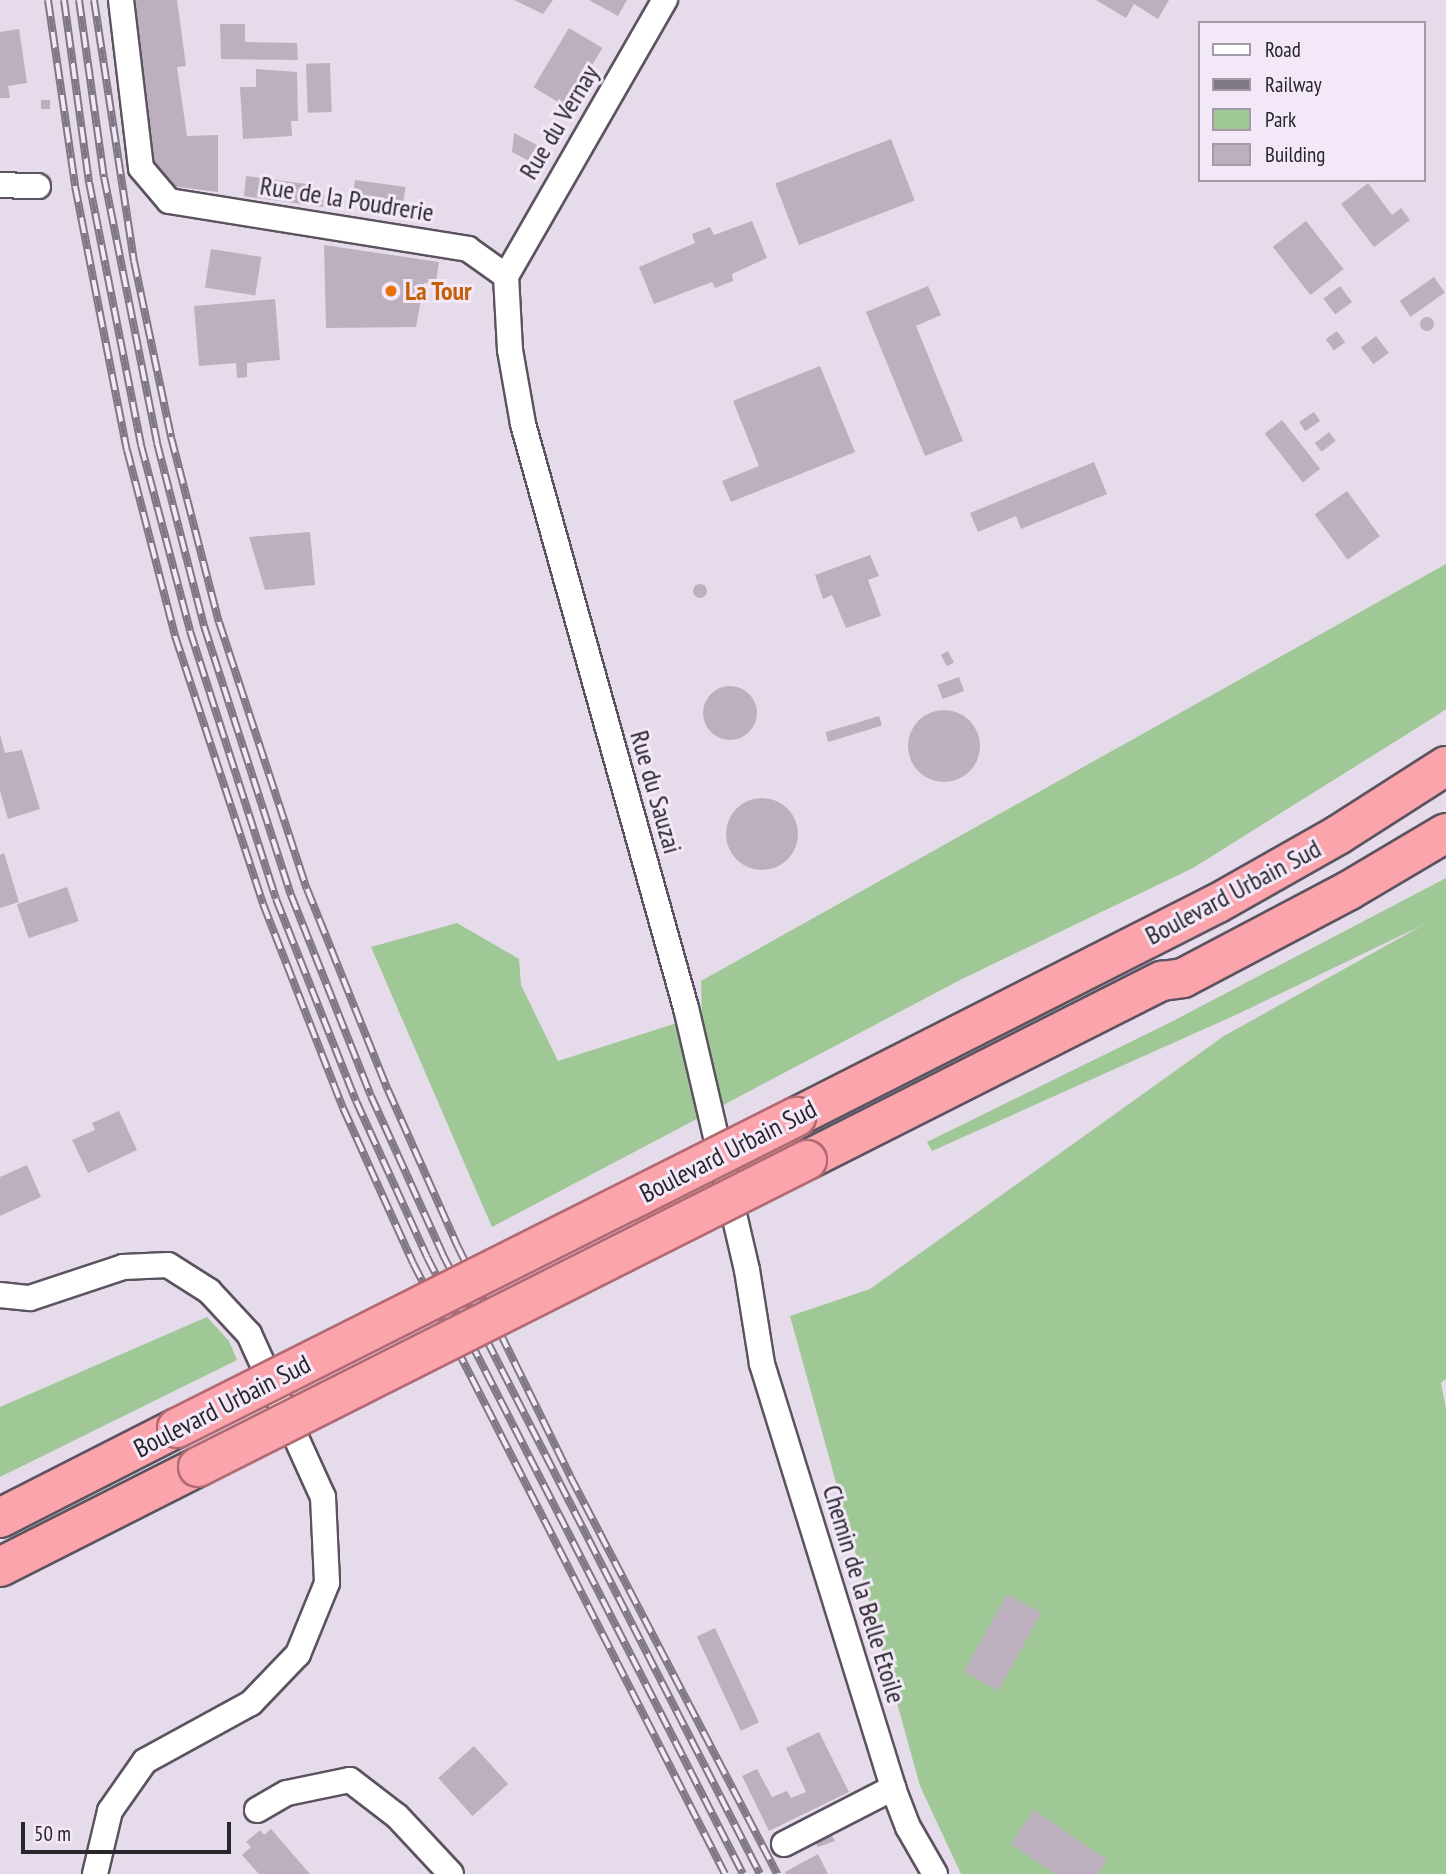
<!DOCTYPE html>
<style>
body{margin:0}
#map{position:relative;width:1446px;height:1874px;overflow:hidden;background:#e6dbea;font-family:"PT Sans Narrow",sans-serif}
div>[style]{position:absolute}
.green>*{inset:0;background:#a0c896}
.building>*{inset:0;background:#bcb0be;transform-origin:0 0}
.round{border-radius:50%}
.roads{filter:drop-shadow(2px 0 #5c5360) drop-shadow(-2px 0 #5c5360) drop-shadow(0 2px #5c5360) drop-shadow(0 -2px #5c5360)}
.minor>*{height:24px;margin:-12px;padding:0 12px;transform-origin:12px;border-radius:12px;background:#fff}
.trunk>*{height:38px;margin:-19px;padding:0 19px;transform-origin:19px;border-radius:19px;background:#fba4ac}
.rail>*{height:8px;margin-top:-4px;transform-origin:0;background:repeating-linear-gradient(90deg,#f3e8f8 0 16px,#7f7781 0 32px);box-sizing:border-box;border-block:2px solid #7f7781}
.bridges{filter:drop-shadow(2px 0 #b16972) drop-shadow(-2px 0 #b16972) drop-shadow(0 2px #b16972) drop-shadow(0 -2px #b16972)}
.trunk-bridge>*{height:38px;margin:-19px;padding:0 19px;transform-origin:19px;border-radius:19px;background:#fba4ac}
.dots>*{width:19px;height:19px;translate:-50% -50%;box-sizing:border-box;border:4px solid #f3e8f8;border-radius:50%}
span{translate:-50% -50%;white-space:nowrap;text-align:center;line-height:1.15;-webkit-text-stroke:6px #f3e8f8;paint-order:stroke}
.street-label{font-size:26px;color:#29252b}
.food-label{font-size:26px;color:#c56008;font-weight:700}
.left{translate:0 -50%;text-align:left}
.legend{position:absolute;left:1198px;top:21px;width:228px;height:161px;box-sizing:border-box;background:#f3e8f8;border:2px solid #a29aa6;margin:0;padding:9px 12px;list-style:none;font-size:21px;color:#29252b}
.legend li{display:flex;align-items:center;gap:14px;height:35px}
.legend b{width:35px;border:2px solid #a29aa6}
.scale{position:absolute;left:21px;top:1822px;width:210px;height:32px;box-sizing:border-box;border:4px solid #29252b;border-top:0;padding-left:9px;font-size:21px;line-height:24px;white-space:nowrap;color:#29252b;-webkit-text-stroke:5px #f3e8f8;paint-order:stroke}
</style>
<div id="map">
<div class="green">
<i style="clip-path:polygon(1446px 564px,1446px 709px,1436px 716px,1193px 868px,960px 980px,492px 1227px,371px 947px,457px 923px,519px 959px,521px 985px,558px 1061px,702px 1015px,701px 981px)"></i>
<i style="clip-path:polygon(1446px 878px,1446px 1379px,1441px 1383px,1446px 1408px,1446px 1874px,961px 1874px,920px 1786px,790px 1316px,870px 1289px,1224px 1036px,1425px 924px,1240px 1013px,932px 1151px,927px 1142px,1171px 1022px)"></i>
<i style="clip-path:polygon(207px 1317px,229px 1341px,237px 1360px,0 1477px,0 1407px)"></i>
</div>
<div class="building">
<i style="clip-path:polygon(128px 0,177px 0,186px 66px,177px 67px,187px 136px,218px 135px,218px 192px,163px 185px,149px 161px)"></i>
<i style="clip-path:polygon(514px 0,553px 0,543px 14px)"></i>
<i style="clip-path:polygon(589px 0,627px 0,618px 16px)"></i>
<i style="clip-path:polygon(1096px 0,1169px 0,1158px 19px,1134px 4px,1126px 18px)"></i>
<i style="clip-path:polygon(220px 24px,245px 24px,245px 42px,297px 43px,298px 60px,221px 59px)"></i>
<i style="left:569px;top:28px;width:39px;height:69px;rotate:31deg"></i>
<i style="clip-path:polygon(19px 29px,27px 83px,8px 86px,10px 98px,0 98px,0 32px)"></i>
<i style="left:330px;top:63px;width:49px;height:24px;rotate:88deg"></i>
<i style="clip-path:polygon(256px 69px,297px 72px,298px 121px,291px 121px,292px 136px,243px 139px,240px 87px,256px 87px)"></i>
<i style="left:41px;top:100px;width:9px;height:9px"></i>
<i style="clip-path:polygon(514px 133px,537px 145px,529px 161px,512px 152px)"></i>
<i style="left:891px;top:139px;width:66px;height:124px;rotate:69deg"></i>
<i style="clip-path:polygon(246px 176px,314px 185px,313px 192px,324px 194px,323px 207px,244px 196px)"></i>
<i style="left:355px;top:180px;width:51px;height:24px;rotate:8deg"></i>
<i style="clip-path:polygon(1368px 183px,1392px 215px,1401px 208px,1410px 220px,1374px 247px,1341px 204px)"></i>
<i style="clip-path:polygon(752px 221px,767px 258px,732px 274px,733px 281px,715px 288px,712px 282px,654px 304px,639px 267px,695px 243px,692px 234px,710px 227px,714px 235px)"></i>
<i style="left:1306px;top:221px;width:61px;height:42px;rotate:52deg"></i>
<i style="clip-path:polygon(324px 245px,439px 262px,436px 281px,424px 283px,416px 327px,326px 328px)"></i>
<i style="left:211px;top:249px;width:51px;height:39px;rotate:9deg"></i>
<i style="left:1434px;top:277px;width:19px;height:42px;rotate:55deg"></i>
<i style="clip-path:polygon(928px 286px,941px 315px,916px 326px,963px 441px,925px 456px,866px 312px)"></i>
<i style="left:1340px;top:286px;width:20px;height:21px;rotate:53deg"></i>
<i style="clip-path:polygon(275px 299px,280px 360px,247px 363px,247px 377px,237px 378px,236px 363px,199px 366px,194px 306px)"></i>
<i class="round" style="left:1420px;top:317px;width:14px;height:14px"></i>
<i style="left:1337px;top:331px;width:14px;height:14px;rotate:54deg"></i>
<i style="left:1376px;top:336px;width:21px;height:19px;rotate:53deg"></i>
<i style="clip-path:polygon(820px 366px,855px 452px,731px 502px,722px 481px,759px 466px,733px 401px)"></i>
<i style="left:1314px;top:412px;width:11px;height:18px;rotate:56deg"></i>
<i style="left:1282px;top:420px;width:62px;height:22px;rotate:52deg"></i>
<i style="left:1329px;top:432px;width:11px;height:18px;rotate:52deg"></i>
<i style="clip-path:polygon(1094px 462px,1107px 494px,1021px 529px,1016px 516px,978px 532px,970px 513px)"></i>
<i style="left:1347px;top:491px;width:56px;height:40px;rotate:54deg"></i>
<i style="clip-path:polygon(310px 532px,315px 585px,265px 590px,249px 537px)"></i>
<i style="clip-path:polygon(870px 555px,879px 576px,868px 580px,881px 616px,846px 628px,832px 595px,823px 599px,815px 575px)"></i>
<i class="round" style="left:693px;top:584px;width:14px;height:14px"></i>
<i style="left:948px;top:651px;width:13px;height:8px;rotate:63deg"></i>
<i style="left:959px;top:677px;width:15px;height:23px;rotate:70deg"></i>
<i class="round" style="left:703px;top:686px;width:54px;height:54px"></i>
<i class="round" style="left:908px;top:710px;width:72px;height:72px"></i>
<i style="left:879px;top:716px;width:10px;height:56px;rotate:73deg"></i>
<i style="clip-path:polygon(0 734px,5px 753px,22px 750px,40px 809px,8px 819px,0 791px)"></i>
<i class="round" style="left:726px;top:798px;width:72px;height:72px"></i>
<i style="clip-path:polygon(4px 853px,19px 902px,0 908px,0 855px)"></i>
<i style="left:67px;top:887px;width:36px;height:53px;rotate:71deg"></i>
<i style="clip-path:polygon(119px 1111px,137px 1150px,88px 1173px,72px 1140px,95px 1130px,92px 1123px)"></i>
<i style="clip-path:polygon(27px 1165px,41px 1197px,0 1216px,0 1177px)"></i>
<i style="left:1007px;top:1594px;width:39px;height:89px;rotate:29deg"></i>
<i style="left:715px;top:1628px;width:104px;height:20px;rotate:65deg"></i>
<i style="clip-path:polygon(819px 1732px,849px 1792px,769px 1831px,742px 1776px,757px 1769px,772px 1797px,787px 1791px,791px 1798px,806px 1792px,786px 1748px)"></i>
<i style="left:474px;top:1746px;width:51px;height:48px;rotate:48deg"></i>
<i style="clip-path:polygon(1034px 1810px,1107px 1860px,1098px 1874px,1055px 1874px,1011px 1844px)"></i>
<i style="clip-path:polygon(271px 1829px,310px 1874px,259px 1874px,242px 1855px,251px 1847px,246px 1842px,260px 1830px,264px 1835px)"></i>
<i style="clip-path:polygon(831px 1834px,835px 1841px,818px 1847px,815px 1841px)"></i>
<i style="clip-path:polygon(818px 1854px,828px 1874px,786px 1874px,785px 1872px)"></i>
</div>
<div class="roads">
<div class="minor">
<i style="left:121px;top:0;width:169px;rotate:83.2deg"></i>
<i style="left:141px;top:168px;width:43px;rotate:49.7deg"></i>
<i style="left:169px;top:201px;width:303px;rotate:9.1deg"></i>
<i style="left:468px;top:249px;width:47px;rotate:35.4deg"></i>
<i style="left:0;top:185px;width:38px;rotate:2deg"></i>
<i style="left:506px;top:276px;width:74px;rotate:86.9deg"></i>
<i style="left:510px;top:350px;width:75px;rotate:80deg"></i>
<i style="left:523px;top:424px;width:606px;rotate:74.41deg"></i>
<i style="left:686px;top:1008px;width:269px;rotate:76.9deg"></i>
<i style="left:747px;top:1270px;width:95px;rotate:80.9deg"></i>
<i style="left:762px;top:1364px;width:444px;rotate:72.8deg"></i>
<i style="left:893px;top:1788px;width:42px;rotate:69deg"></i>
<i style="left:908px;top:1827px;width:54px;rotate:60.1deg"></i>
<i style="left:506px;top:276px;width:319px;rotate:-60.1deg"></i>
<i style="left:0;top:1295px;width:30px;rotate:6deg"></i>
<i style="left:30px;top:1298px;width:98px;rotate:-18.4deg"></i>
<i style="left:123px;top:1267px;width:45px;rotate:-2.5deg"></i>
<i style="left:168px;top:1265px;width:49px;rotate:32.4deg"></i>
<i style="left:209px;top:1291px;width:59px;rotate:47.1deg"></i>
<i style="left:249px;top:1334px;width:179px;rotate:65.6deg"></i>
<i style="left:323px;top:1497px;width:86px;rotate:87.3deg"></i>
<i style="left:327px;top:1583px;width:77px;rotate:112.2deg"></i>
<i style="left:298px;top:1654px;width:68px;rotate:133.8deg"></i>
<i style="left:251px;top:1703px;width:121px;rotate:151.3deg"></i>
<i style="left:145px;top:1761px;width:61px;rotate:125deg"></i>
<i style="left:110px;top:1811px;width:65px;rotate:103.4deg"></i>
<i style="left:257px;top:1810px;width:34px;rotate:-30deg"></i>
<i style="left:287px;top:1793px;width:64px;rotate:-11.7deg"></i>
<i style="left:350px;top:1780px;width:59px;rotate:37.5deg"></i>
<i style="left:397px;top:1816px;width:79px;rotate:47deg"></i>
<i style="left:784px;top:1844px;width:123px;rotate:-27.2deg"></i>
</div>
<div class="trunk">
<i style="left:796px;top:1117px;width:473px;rotate:-26.9deg"></i>
<i style="left:1218px;top:903px;width:138px;rotate:-29.5deg"></i>
<i style="left:1338px;top:835px;width:128px;rotate:-32.6deg"></i>
<i style="left:807px;top:1160px;width:398px;rotate:-26.8deg"></i>
<i style="left:1162px;top:981px;width:21px;rotate:-8deg"></i>
<i style="left:1183px;top:978px;width:187px;rotate:-27.8deg"></i>
<i style="left:1348px;top:891px;width:114px;rotate:-30.6deg"></i>
<i style="left:0;top:1518px;width:199px;rotate:-27deg"></i>
<i style="left:0;top:1567px;width:222px;rotate:-26.8deg"></i>
</div>
</div>
<div class="rail">
<i style="left:48px;top:0;width:188px;rotate:81.7deg"></i>
<i style="left:75px;top:186px;width:269px;rotate:78.9deg"></i>
<i style="left:127px;top:450px;width:192px;rotate:75.5deg"></i>
<i style="left:175px;top:636px;width:282px;rotate:71.8deg"></i>
<i style="left:263px;top:904px;width:219px;rotate:68.6deg"></i>
<i style="left:343px;top:1108px;width:170px;rotate:65.7deg"></i>
<i style="left:413px;top:1263px;width:686px;rotate:62.95deg"></i>
<i style="left:64px;top:0;width:184px;rotate:82.2deg"></i>
<i style="left:89px;top:182px;width:268px;rotate:78.8deg"></i>
<i style="left:141px;top:445px;width:192px;rotate:75.2deg"></i>
<i style="left:190px;top:631px;width:281px;rotate:72.2deg"></i>
<i style="left:276px;top:899px;width:217px;rotate:68.4deg"></i>
<i style="left:356px;top:1101px;width:171px;rotate:65.5deg"></i>
<i style="left:427px;top:1257px;width:693px;rotate:62.88deg"></i>
<i style="left:79px;top:0;width:179px;rotate:82deg"></i>
<i style="left:104px;top:177px;width:271px;rotate:78.7deg"></i>
<i style="left:157px;top:443px;width:189px;rotate:75.6deg"></i>
<i style="left:204px;top:626px;width:283px;rotate:72.1deg"></i>
<i style="left:291px;top:895px;width:216px;rotate:68.3deg"></i>
<i style="left:371px;top:1096px;width:175px;rotate:65.6deg"></i>
<i style="left:443px;top:1255px;width:695px;rotate:62.88deg"></i>
<i style="left:94px;top:0;width:264px;rotate:81.3deg"></i>
<i style="left:134px;top:261px;width:180px;rotate:78.1deg"></i>
<i style="left:171px;top:437px;width:191px;rotate:75.5deg"></i>
<i style="left:219px;top:622px;width:281px;rotate:71.8deg"></i>
<i style="left:307px;top:889px;width:217px;rotate:68.1deg"></i>
<i style="left:388px;top:1090px;width:172px;rotate:66deg"></i>
<i style="left:458px;top:1247px;width:255px;rotate:63.9deg"></i>
<i style="left:570px;top:1476px;width:449px;rotate:62.5deg"></i>
</div>
<div class="bridges">
<div class="trunk-bridge">
<i style="left:177px;top:1428px;width:693px;rotate:-26.68deg"></i>
<i style="left:198px;top:1467px;width:682px;rotate:-26.75deg"></i>
</div>
</div>
<div class="dots">
<i style="left:391px;top:291px;background:#e8710a"></i>
</div>
<div class="street-label">
<span style="left:559px;top:122px;rotate:-59deg">Rue du Vernay</span>
<span style="left:347px;top:199px;rotate:9deg">Rue de la Poudrerie</span>
<span style="left:656px;top:792px;rotate:74deg">Rue du Sauzai</span>
<span style="left:1233px;top:892px;rotate:-28deg">Boulevard Urbain Sud</span>
<span style="left:728px;top:1151px;rotate:-27deg">Boulevard Urbain Sud</span>
<span style="left:222px;top:1406px;rotate:-27deg">Boulevard Urbain Sud</span>
<span style="left:864px;top:1594px;rotate:73deg">Chemin de la Belle Etoile</span>
</div>
<div class="food-label">
<span class="left" style="left:405px;top:291px">La Tour</span>
</div>
<ul class="legend">
<li><b style="height:9px;background:#fff"></b>Road</li>
<li><b style="height:9px;background:#7f7781"></b>Railway</li>
<li><b style="height:19px;background:#a0c896"></b>Park</li>
<li><b style="height:19px;background:#bcb0be"></b>Building</li>
</ul>
<div class="scale">50 m</div>
</div>
